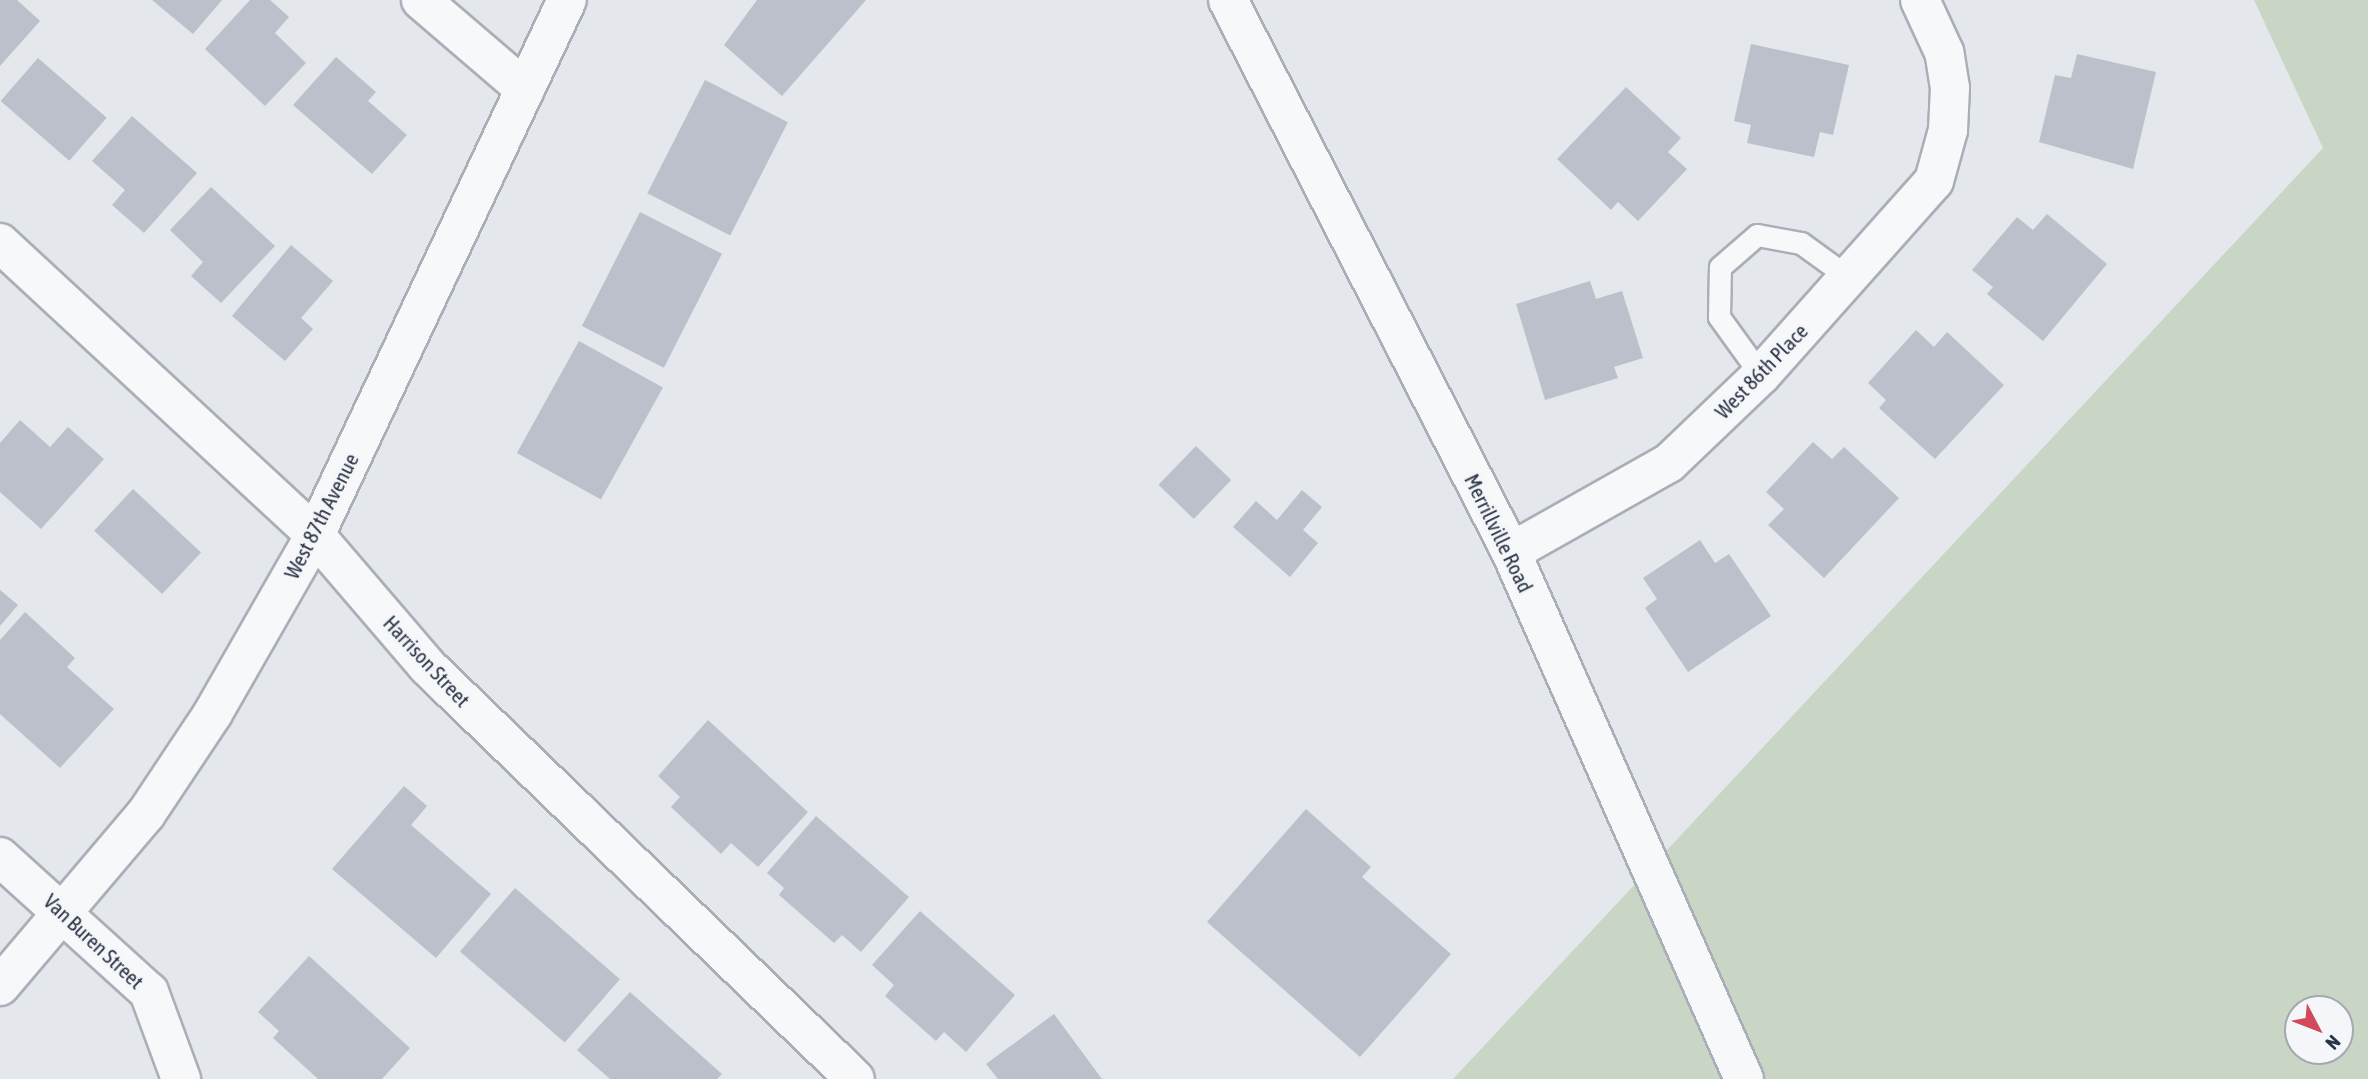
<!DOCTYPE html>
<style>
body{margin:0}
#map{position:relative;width:2368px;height:1079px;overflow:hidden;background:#e4e7ec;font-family:"Asap Condensed",sans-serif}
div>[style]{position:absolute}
.green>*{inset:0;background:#c9d6c5}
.building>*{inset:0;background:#bbc0ca;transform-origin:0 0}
.roads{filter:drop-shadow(2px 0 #a9aeb7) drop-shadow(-2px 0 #a9aeb7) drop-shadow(0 2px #a9aeb7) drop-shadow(0 -2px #a9aeb7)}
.service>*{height:21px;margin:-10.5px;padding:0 10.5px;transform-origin:10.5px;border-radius:10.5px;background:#f7f8fa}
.minor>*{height:38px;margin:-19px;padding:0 19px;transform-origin:19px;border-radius:19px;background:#f7f8fa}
.tertiary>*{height:38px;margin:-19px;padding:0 19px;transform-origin:19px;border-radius:19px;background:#f7f8fa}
span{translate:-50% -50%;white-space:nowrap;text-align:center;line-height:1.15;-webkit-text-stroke:6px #f4f6f9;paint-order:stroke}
.street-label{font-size:21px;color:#2b3445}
.north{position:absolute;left:2284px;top:995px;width:70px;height:70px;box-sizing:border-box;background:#f4f6f9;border:2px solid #a4a8b1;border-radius:50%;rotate:132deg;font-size:19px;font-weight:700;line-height:28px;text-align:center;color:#2b3445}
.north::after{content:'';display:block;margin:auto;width:24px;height:32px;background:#d1495b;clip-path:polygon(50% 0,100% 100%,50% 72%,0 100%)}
</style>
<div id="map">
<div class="green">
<i style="clip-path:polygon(evenodd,2254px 0,2368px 0,2368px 1079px,1453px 1079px,2323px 148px,2254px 0,2298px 1009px,2340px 1009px,2340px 1051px,2298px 1051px,2298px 1009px)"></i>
</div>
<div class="building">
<i style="clip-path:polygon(0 0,17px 0,40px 21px,0 66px)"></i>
<i style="clip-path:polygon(152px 0,222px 0,193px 34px)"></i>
<i style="clip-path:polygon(250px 0,270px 0,289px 17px,275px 33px,306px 63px,265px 106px,205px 49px)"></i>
<i style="clip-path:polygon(757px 0,866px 0,782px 96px,724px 45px)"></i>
<i style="clip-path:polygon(1751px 44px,1849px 65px,1833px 135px,1820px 132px,1814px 157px,1747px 143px,1751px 125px,1734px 121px)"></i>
<i style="clip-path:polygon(2077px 54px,2156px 72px,2133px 169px,2039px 142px,2055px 75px,2071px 78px)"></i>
<i style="clip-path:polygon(336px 57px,376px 92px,368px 101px,407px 135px,372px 174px,293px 105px)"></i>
<i style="left:38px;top:58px;width:91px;height:57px;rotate:41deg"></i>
<i style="left:705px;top:80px;width:93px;height:127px;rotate:27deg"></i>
<i style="clip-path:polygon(1626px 87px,1681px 138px,1668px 152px,1687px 169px,1638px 221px,1618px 202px,1611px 210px,1557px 159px)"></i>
<i style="clip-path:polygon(132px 116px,197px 173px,144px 233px,112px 205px,125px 190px,92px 161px)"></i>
<i style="clip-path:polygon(211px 187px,275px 246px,221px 303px,191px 276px,203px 262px,170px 230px)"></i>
<i style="left:640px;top:212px;width:92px;height:128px;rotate:27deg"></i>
<i style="clip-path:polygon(2047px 214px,2107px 264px,2043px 341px,1987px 294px,1993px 287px,1972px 270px,2017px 217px,2033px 230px)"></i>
<i style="clip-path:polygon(291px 245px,333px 281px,301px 318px,313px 329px,285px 361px,232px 316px)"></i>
<i style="clip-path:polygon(1590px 281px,1596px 299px,1622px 291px,1643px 358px,1614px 367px,1618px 378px,1545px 400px,1516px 304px)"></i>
<i style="clip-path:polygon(1916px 330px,1934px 347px,1947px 332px,2004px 385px,1935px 459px,1879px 408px,1886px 400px,1868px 383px)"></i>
<i style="left:579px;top:341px;width:96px;height:128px;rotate:29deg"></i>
<i style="clip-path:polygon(20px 420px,50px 447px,68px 427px,104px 459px,41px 529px,0 492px,0 443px)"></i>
<i style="clip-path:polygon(1813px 442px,1832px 459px,1844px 447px,1899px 498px,1824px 578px,1768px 525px,1784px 509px,1766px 492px)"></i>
<i style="left:1196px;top:446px;width:49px;height:54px;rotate:44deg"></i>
<i style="left:133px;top:489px;width:93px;height:57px;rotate:43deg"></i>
<i style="clip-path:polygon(1302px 490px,1322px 507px,1303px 530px,1318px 543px,1290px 577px,1233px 527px,1256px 501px,1277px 520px)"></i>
<i style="clip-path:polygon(1700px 540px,1715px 563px,1729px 554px,1771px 616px,1688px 672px,1645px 608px,1657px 599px,1643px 578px)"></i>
<i style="clip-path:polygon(0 590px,18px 605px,0 626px)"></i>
<i style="clip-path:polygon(25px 612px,75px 658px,67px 667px,114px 709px,60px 768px,0 714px,0 640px)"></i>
<i style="clip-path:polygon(708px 720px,808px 812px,758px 867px,731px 843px,721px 854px,671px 807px,680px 797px,658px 776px)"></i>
<i style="clip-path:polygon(404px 786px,427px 806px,411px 825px,491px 894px,436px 958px,332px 869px)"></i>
<i style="clip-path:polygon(1306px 809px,1371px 867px,1362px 877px,1451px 954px,1360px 1057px,1207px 922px)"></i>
<i style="clip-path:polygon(816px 816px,909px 897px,861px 952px,842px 935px,834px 943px,779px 895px,784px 888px,767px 873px)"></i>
<i style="left:515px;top:888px;width:139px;height:84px;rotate:41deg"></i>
<i style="clip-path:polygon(920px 911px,1015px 995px,966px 1052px,944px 1032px,936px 1041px,885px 996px,894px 985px,872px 965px)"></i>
<i style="clip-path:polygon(309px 956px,410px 1048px,382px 1079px,318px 1079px,273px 1038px,279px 1031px,258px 1012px)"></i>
<i style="clip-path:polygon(630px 992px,722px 1074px,717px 1079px,610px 1079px,577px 1050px)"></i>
<i style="clip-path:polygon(1054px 1014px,1102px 1079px,998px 1079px,986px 1064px)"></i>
</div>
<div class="roads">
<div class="service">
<i style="left:1761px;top:375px;width:72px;rotate:-125.9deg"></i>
<i style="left:1719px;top:317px;width:50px;rotate:-88.9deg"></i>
<i style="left:1720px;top:267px;width:49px;rotate:-40.9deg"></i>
<i style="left:1757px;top:235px;width:45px;rotate:10.3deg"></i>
<i style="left:1801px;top:243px;width:58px;rotate:35.9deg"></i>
</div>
<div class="minor">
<i style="left:421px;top:0;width:137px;rotate:40.6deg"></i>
<i style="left:0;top:243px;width:430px;rotate:42.8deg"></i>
<i style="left:315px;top:535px;width:174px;rotate:49.4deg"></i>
<i style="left:428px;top:667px;width:593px;rotate:43.98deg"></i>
<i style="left:1511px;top:552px;width:181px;rotate:-29.4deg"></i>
<i style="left:1669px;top:463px;width:127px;rotate:-43.7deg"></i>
<i style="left:1761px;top:375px;width:260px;rotate:-48.3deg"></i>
<i style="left:1934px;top:181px;width:53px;rotate:-74.6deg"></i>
<i style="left:1948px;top:130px;width:42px;rotate:-87.3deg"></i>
<i style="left:1950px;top:88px;width:36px;rotate:-99deg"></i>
<i style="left:1944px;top:52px;width:57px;rotate:-114.8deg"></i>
<i style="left:0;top:857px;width:201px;rotate:42.2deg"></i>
<i style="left:149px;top:992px;width:93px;rotate:69.8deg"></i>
<i style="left:0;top:986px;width:226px;rotate:-49.7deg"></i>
<i style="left:146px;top:814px;width:121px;rotate:-56.4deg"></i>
<i style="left:213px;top:713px;width:205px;rotate:-60.2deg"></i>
<i style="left:315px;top:535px;width:591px;rotate:-64.78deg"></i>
</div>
<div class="tertiary">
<i style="left:1228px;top:0;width:620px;rotate:62.86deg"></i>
<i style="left:1511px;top:552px;width:576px;rotate:66.15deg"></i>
</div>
</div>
<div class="street-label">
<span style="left:1761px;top:371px;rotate:-46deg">West 86th Place</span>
<span style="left:321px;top:516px;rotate:-63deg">West 87th Avenue</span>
<span style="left:1499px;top:533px;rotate:64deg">Merrillville Road</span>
<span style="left:427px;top:661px;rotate:47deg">Harrison Street</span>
<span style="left:94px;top:941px;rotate:43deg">Van Buren Street</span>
</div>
<div class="north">N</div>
</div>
